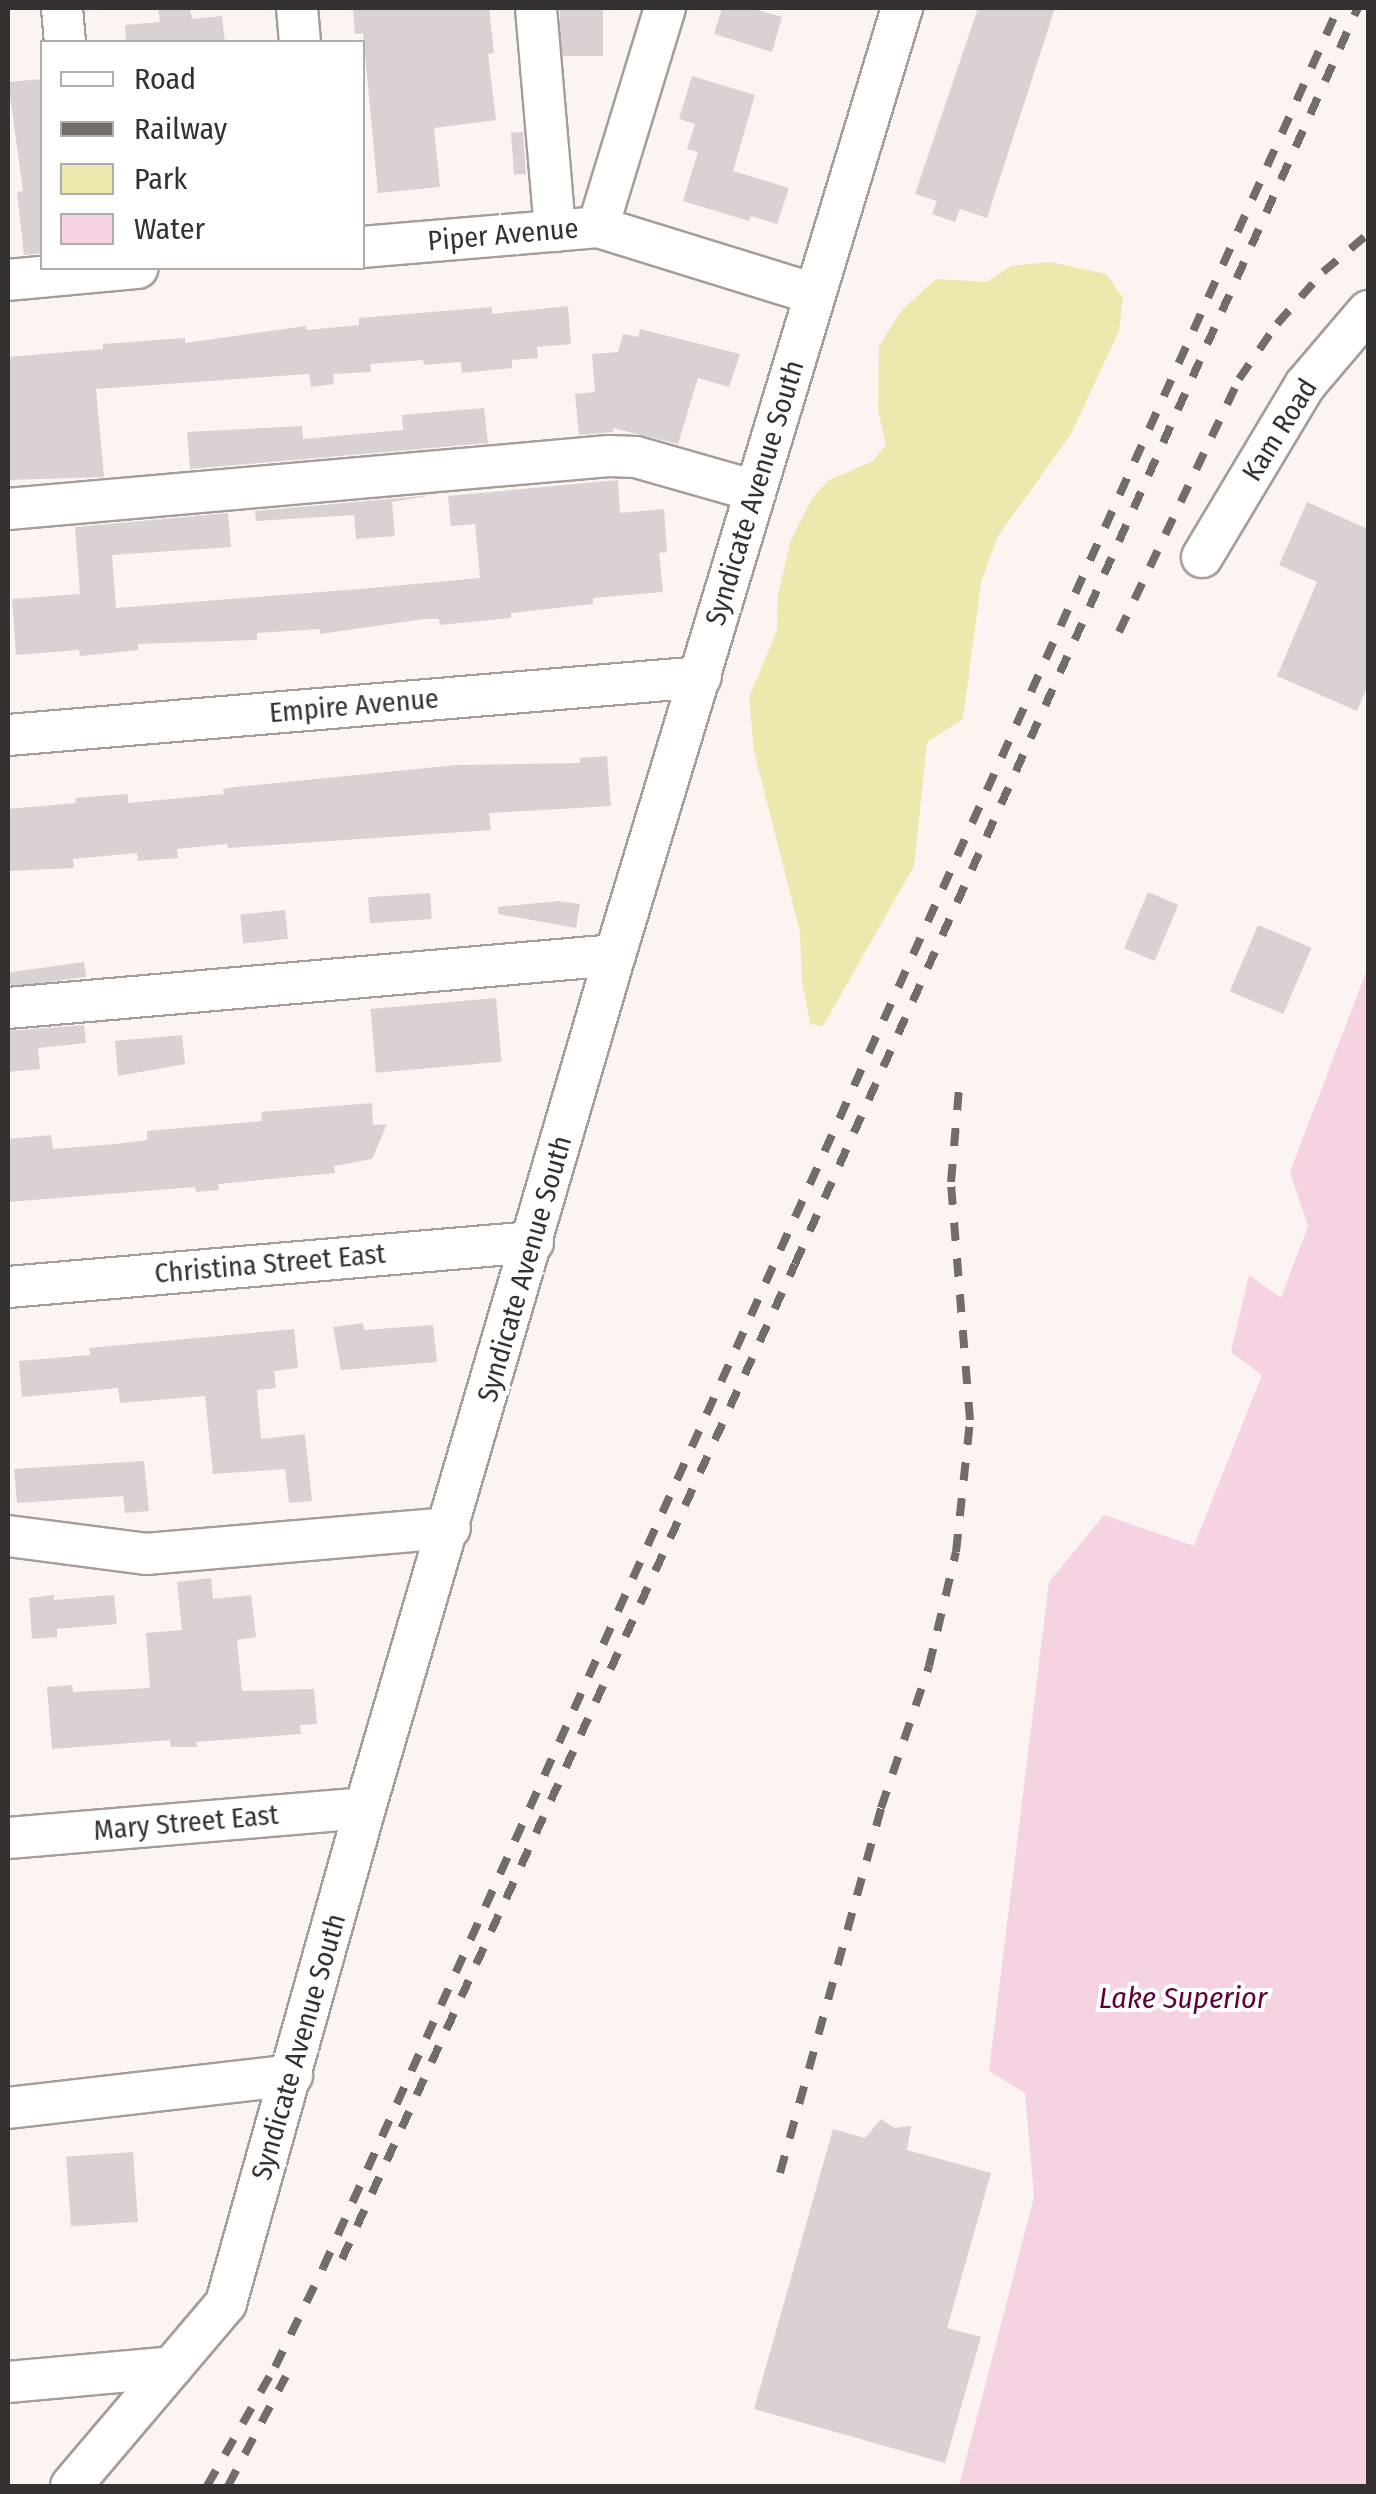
<!DOCTYPE html>
<style>
body{margin:0}
#map{position:relative;width:1376px;height:2494px;overflow:hidden;background:#fbf4f0;font-family:"Fira Sans Condensed",sans-serif}
div>[style]{position:absolute}
.green>*{inset:0;background:#ede8ae}
.water>*{inset:0;background:#f5d3e2}
.building>*{inset:0;background:#dad2d2;transform-origin:0 0}
.roads{filter:drop-shadow(2px 0 #a49d9a) drop-shadow(-2px 0 #a49d9a) drop-shadow(0 2px #a49d9a) drop-shadow(0 -2px #a49d9a)}
.minor>*{height:40px;margin:-20px;padding:0 20px;transform-origin:20px;border-radius:20px;background:#fff}
.rail>*{height:8px;margin-top:-4px;transform-origin:0;background:repeating-linear-gradient(90deg,#716d6b 0 18px,transparent 0 36px)}
span{translate:-50% -50%;white-space:nowrap;text-align:center;line-height:1.15;-webkit-text-stroke:8px #fff;paint-order:stroke}
.street-label{font-size:28px;color:#343130}
.water-label{font-size:30px;color:#5f003b;font-style:italic}
.frame{position:absolute;inset:0;border:10px solid #343130;pointer-events:none}
.legend{position:absolute;left:40px;top:40px;width:325px;height:230px;box-sizing:border-box;background:#fff;border:2px solid #aeadac;margin:0;padding:12px 18px;list-style:none;font-size:30px;color:#343130}
.legend li{display:flex;align-items:center;gap:20px;height:50px}
.legend b{width:50px;border:2px solid #aeadac}
</style>
<div id="map">
<div class="green">
<i style="clip-path:polygon(1050px 262px,1106px 274px,1123px 298px,1119px 331px,1071px 434px,998px 536px,981px 582px,963px 719px,927px 742px,914px 866px,823px 1026px,810px 1024px,802px 981px,800px 932px,754px 751px,749px 698px,777px 630px,778px 595px,791px 540px,812px 498px,829px 480px,873px 461px,886px 445px,878px 410px,879px 346px,902px 310px,936px 279px,987px 282px,1011px 266px)"></i>
</div>
<div class="water">
<i style="clip-path:polygon(1368px 967px,1368px 2486px,959px 2486px,1034px 2197px,1025px 2093px,989px 2071px,1049px 1582px,1104px 1515px,1194px 1546px,1262px 1375px,1231px 1352px,1249px 1275px,1281px 1298px,1308px 1226px,1290px 1172px)"></i>
</div>
<div class="building">
<i style="clip-path:polygon(158px 8px,190px 8px,192px 19px,222px 16px,225px 42px,126px 42px,125px 25px,160px 22px)"></i>
<i style="clip-path:polygon(353px 8px,489px 8px,494px 53px,488px 54px,496px 120px,434px 128px,440px 187px,378px 193px,363px 33px,355px 34px)"></i>
<i style="left:560px;top:8px;width:43px;height:48px"></i>
<i style="clip-path:polygon(722px 8px,751px 8px,782px 17px,772px 52px,714px 34px)"></i>
<i style="clip-path:polygon(978px 8px,1055px 8px,987px 218px,960px 209px,955px 222px,932px 214px,937px 201px,915px 194px)"></i>
<i style="clip-path:polygon(692px 76px,755px 95px,733px 171px,789px 188px,777px 224px,751px 216px,749px 221px,683px 201px,698px 152px,687px 149px,695px 124px,679px 119px)"></i>
<i style="clip-path:polygon(42px 79px,42px 253px,24px 255px,17px 192px,23px 191px,8px 82px)"></i>
<i style="left:523px;top:132px;width:42px;height:12px;rotate:86deg"></i>
<i style="clip-path:polygon(568px 306px,571px 344px,537px 347px,538px 358px,512px 360px,512px 368px,462px 373px,461px 362px,424px 365px,423px 360px,370px 364px,371px 372px,333px 374px,334px 384px,311px 387px,309px 374px,96px 389px,104px 477px,8px 480px,8px 357px,103px 349px,103px 344px,185px 338px,185px 343px,306px 326px,307px 330px,359px 325px,359px 318px,492px 307px,492px 314px)"></i>
<i style="clip-path:polygon(640px 329px,740px 354px,729px 387px,698px 378px,678px 444px,613px 428px,613px 432px,579px 435px,575px 394px,595px 392px,592px 354px,618px 352px,623px 334px,639px 337px)"></i>
<i style="clip-path:polygon(484px 408px,488px 443px,190px 469px,187px 432px,302px 426px,303px 439px,403px 430px,402px 415px)"></i>
<i style="clip-path:polygon(618px 480px,620px 513px,664px 509px,667px 552px,659px 553px,663px 592px,593px 598px,593px 604px,511px 613px,511px 618px,440px 625px,439px 619px,424px 619px,320px 634px,320px 629px,257px 633px,257px 640px,138px 644px,138px 650px,80px 656px,79px 650px,16px 655px,12px 599px,80px 594px,75px 527px,228px 513px,231px 547px,112px 555px,116px 608px,360px 589px,480px 578px,475px 524px,451px 526px,448px 496px)"></i>
<i style="clip-path:polygon(434px 495px,392px 502px,395px 536px,356px 539px,354px 515px,256px 521px,255px 511px)"></i>
<i style="clip-path:polygon(1307px 502px,1368px 529px,1368px 685px,1357px 711px,1277px 676px,1317px 582px,1279px 565px)"></i>
<i style="clip-path:polygon(607px 756px,611px 806px,489px 813px,491px 830px,228px 848px,227px 844px,177px 849px,178px 858px,138px 861px,137px 853px,73px 859px,74px 868px,8px 871px,8px 809px,76px 803px,75px 798px,128px 794px,128px 803px,224px 794px,223px 789px,236px 787px,457px 765px,580px 763px,580px 758px)"></i>
<i style="left:1148px;top:892px;width:33px;height:61px;rotate:23deg"></i>
<i style="left:430px;top:893px;width:26px;height:62px;rotate:86deg"></i>
<i style="clip-path:polygon(558px 901px,580px 904px,576px 928px,498px 914px,498px 907px)"></i>
<i style="left:285px;top:910px;width:29px;height:45px;rotate:84deg"></i>
<i style="left:1258px;top:925px;width:58px;height:72px;rotate:23deg"></i>
<i style="left:84px;top:962px;width:15px;height:76px;rotate:82deg"></i>
<i style="left:496px;top:998px;width:64px;height:126px;rotate:85deg"></i>
<i style="clip-path:polygon(84px 1025px,86px 1043px,38px 1048px,40px 1069px,8px 1072px,8px 1031px)"></i>
<i style="clip-path:polygon(182px 1035px,185px 1064px,118px 1076px,115px 1041px)"></i>
<i style="clip-path:polygon(372px 1103px,373px 1125px,387px 1124px,372px 1159px,334px 1166px,335px 1173px,218px 1184px,219px 1190px,196px 1192px,195px 1187px,8px 1202px,8px 1139px,51px 1135px,53px 1149px,116px 1144px,147px 1140px,147px 1131px,262px 1121px,261px 1112px)"></i>
<i style="clip-path:polygon(363px 1323px,364px 1330px,433px 1325px,437px 1362px,341px 1370px,333px 1327px)"></i>
<i style="clip-path:polygon(294px 1329px,298px 1368px,274px 1371px,276px 1388px,257px 1390px,261px 1439px,305px 1434px,312px 1501px,289px 1503px,285px 1469px,213px 1474px,205px 1396px,120px 1403px,118px 1388px,22px 1397px,19px 1361px,90px 1355px,89px 1348px)"></i>
<i style="clip-path:polygon(144px 1461px,149px 1511px,125px 1513px,123px 1496px,17px 1503px,14px 1469px)"></i>
<i style="clip-path:polygon(211px 1578px,213px 1599px,251px 1595px,256px 1637px,237px 1640px,242px 1691px,314px 1689px,317px 1724px,300px 1725px,301px 1734px,196px 1742px,197px 1747px,171px 1747px,170px 1740px,52px 1749px,47px 1687px,72px 1685px,73px 1692px,150px 1688px,146px 1633px,182px 1630px,177px 1582px)"></i>
<i style="clip-path:polygon(54px 1595px,54px 1600px,114px 1595px,117px 1624px,57px 1629px,57px 1637px,32px 1639px,29px 1598px)"></i>
<i style="clip-path:polygon(881px 2119px,894px 2128px,911px 2126px,907px 2150px,991px 2173px,947px 2328px,981px 2337px,945px 2463px,754px 2409px,833px 2129px,865px 2138px)"></i>
<i style="left:133px;top:2152px;width:70px;height:67px;rotate:86deg"></i>
</div>
<div class="roads">
<div class="minor">
<i style="left:62px;top:8px;width:34px;rotate:85deg"></i>
<i style="left:297px;top:8px;width:34px;rotate:85deg"></i>
<i style="left:536px;top:8px;width:224px;rotate:85.1deg"></i>
<i style="left:598px;top:227px;width:229px;rotate:-73deg"></i>
<i style="left:362px;top:247px;width:237px;rotate:-4.8deg"></i>
<i style="left:598px;top:227px;width:226px;rotate:17.2deg"></i>
<i style="left:8px;top:280px;width:130px;rotate:-5.3deg"></i>
<i style="left:8px;top:509px;width:603px;rotate:-5.04deg"></i>
<i style="left:609px;top:456px;width:27px;rotate:2deg"></i>
<i style="left:636px;top:457px;width:124px;rotate:15.9deg"></i>
<i style="left:1202px;top:557px;width:200px;rotate:-59.1deg"></i>
<i style="left:1305px;top:385px;width:97px;rotate:-49.6deg"></i>
<i style="left:8px;top:735px;width:695px;rotate:-4.78deg"></i>
<i style="left:8px;top:1008px;width:609px;rotate:-4.99deg"></i>
<i style="left:8px;top:1287px;width:527px;rotate:-4.9deg"></i>
<i style="left:8px;top:1536px;width:139px;rotate:7.4deg"></i>
<i style="left:146px;top:1554px;width:305px;rotate:-4.9deg"></i>
<i style="left:8px;top:1838px;width:358px;rotate:-4.8deg"></i>
<i style="left:8px;top:2108px;width:286px;rotate:-6.6deg"></i>
<i style="left:8px;top:2382px;width:165px;rotate:-5.2deg"></i>
<i style="left:71px;top:2486px;width:240px;rotate:-49.7deg"></i>
<i style="left:226px;top:2303px;width:514px;rotate:-74.31deg"></i>
<i style="left:365px;top:1808px;width:889px;rotate:-73.67deg"></i>
<i style="left:615px;top:955px;width:990px;rotate:-73.14deg"></i>
</div>
</div>
<div class="rail">
<i style="left:1119px;top:632px;width:280px;rotate:-64.6deg"></i>
<i style="left:1239px;top:379px;width:67px;rotate:-55.4deg"></i>
<i style="left:1277px;top:324px;width:69px;rotate:-48.5deg"></i>
<i style="left:1323px;top:272px;width:59px;rotate:-40.2deg"></i>
<i style="left:780px;top:2173px;width:379px;rotate:-74.5deg"></i>
<i style="left:881px;top:1808px;width:150px;rotate:-71.3deg"></i>
<i style="left:929px;top:1666px;width:117px;rotate:-76.7deg"></i>
<i style="left:956px;top:1552px;width:133px;rotate:-83.9deg"></i>
<i style="left:970px;top:1420px;width:239px;rotate:-94.6deg"></i>
<i style="left:951px;top:1182px;width:105px;rotate:-85.1deg"></i>
<i style="left:342px;top:2259px;width:1093px;rotate:-65.52deg"></i>
<i style="left:795px;top:1264px;width:1376px;rotate:-65.86deg"></i>
<i style="left:207px;top:2486px;width:137px;rotate:-60.3deg"></i>
<i style="left:275px;top:2367px;width:110px;rotate:-64.1deg"></i>
<i style="left:323px;top:2268px;width:2477px;rotate:-65.81deg"></i>
<i style="left:228px;top:2486px;width:124px;rotate:-62.2deg"></i>
</div>
<div class="street-label">
<span style="left:503px;top:235px;rotate:-5deg">Piper Avenue</span>
<span style="left:1280px;top:430px;rotate:-58deg">Kam Road</span>
<span style="left:755px;top:493px;rotate:-73deg">Syndicate Avenue South</span>
<span style="left:354px;top:706px;rotate:-5deg">Empire Avenue</span>
<span style="left:270px;top:1264px;rotate:-5deg">Christina Street East</span>
<span style="left:525px;top:1269px;rotate:-74deg">Syndicate Avenue South</span>
<span style="left:186px;top:1823px;rotate:-5deg">Mary Street East</span>
<span style="left:299px;top:2047px;rotate:-74deg">Syndicate Avenue South</span>
</div>
<div class="water-label">
<span style="left:1183px;top:1998px">Lake Superior</span>
</div>
<div class="frame"></div>
<ul class="legend">
<li><b style="height:12px;background:#fff"></b>Road</li>
<li><b style="height:12px;background:#716d6b"></b>Railway</li>
<li><b style="height:28px;background:#ede8ae"></b>Park</li>
<li><b style="height:28px;background:#f5d3e2"></b>Water</li>
</ul>
</div>
